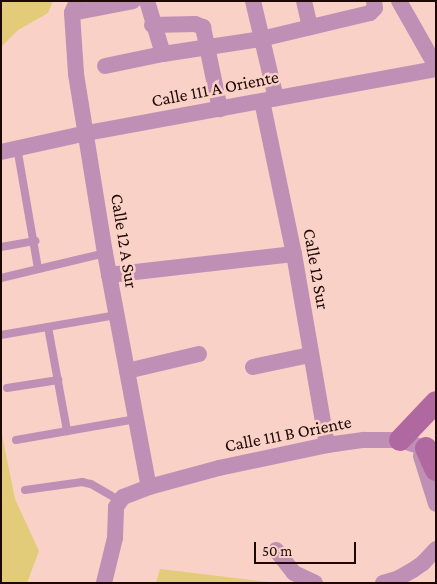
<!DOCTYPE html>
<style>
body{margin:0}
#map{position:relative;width:437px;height:584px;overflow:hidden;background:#f9d1c7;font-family:"Crimson Pro",serif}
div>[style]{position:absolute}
.green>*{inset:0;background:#e2cc7a}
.lane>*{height:8px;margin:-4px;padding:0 4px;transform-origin:4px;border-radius:4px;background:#c08fb5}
.street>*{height:16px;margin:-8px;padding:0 8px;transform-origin:8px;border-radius:8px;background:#c08fb5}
.secondary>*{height:22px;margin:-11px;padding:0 11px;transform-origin:11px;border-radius:11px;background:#b068a1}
span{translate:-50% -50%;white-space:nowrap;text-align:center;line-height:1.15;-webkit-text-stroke:5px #f9d1c7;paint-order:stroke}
.street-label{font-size:18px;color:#1d0804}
.frame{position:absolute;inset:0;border:2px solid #1d0804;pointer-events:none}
.scale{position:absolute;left:254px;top:542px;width:102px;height:22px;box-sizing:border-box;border:2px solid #1d0804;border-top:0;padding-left:6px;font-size:15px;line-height:18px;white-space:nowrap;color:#1d0804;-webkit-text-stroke:4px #f9d1c7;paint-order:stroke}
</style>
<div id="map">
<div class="green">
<i style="clip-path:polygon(1px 1px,53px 1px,48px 13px,18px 30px,1px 47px)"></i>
<i style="clip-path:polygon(1px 430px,15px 499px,39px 551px,27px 583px,1px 583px)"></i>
<i style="clip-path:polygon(160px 569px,278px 583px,156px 583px)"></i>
</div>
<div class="lane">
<i style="left:17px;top:147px;width:123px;rotate:80.2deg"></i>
<i style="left:1px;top:247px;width:35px;rotate:-10deg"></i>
<i style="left:1px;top:278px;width:107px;rotate:-13.5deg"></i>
<i style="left:48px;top:327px;width:106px;rotate:79.6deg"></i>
<i style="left:1px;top:335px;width:118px;rotate:-9.8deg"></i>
<i style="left:7px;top:388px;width:52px;rotate:-8.9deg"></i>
<i style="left:16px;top:440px;width:122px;rotate:-9.9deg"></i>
<i style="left:25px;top:490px;width:58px;rotate:-8deg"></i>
<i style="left:82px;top:482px;width:9px;rotate:13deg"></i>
<i style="left:91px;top:484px;width:32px;rotate:30deg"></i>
</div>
<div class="street">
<i style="left:77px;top:1px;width:13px;rotate:113deg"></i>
<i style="left:72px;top:13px;width:61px;rotate:86.2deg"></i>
<i style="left:76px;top:74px;width:181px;rotate:80.8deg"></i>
<i style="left:105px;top:253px;width:238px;rotate:79.4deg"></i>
<i style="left:147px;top:1px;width:55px;rotate:73.2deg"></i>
<i style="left:253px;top:1px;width:100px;rotate:76.7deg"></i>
<i style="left:304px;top:1px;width:27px;rotate:77deg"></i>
<i style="left:399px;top:1px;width:75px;rotate:60.4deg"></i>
<i style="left:72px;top:13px;width:62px;rotate:-11.1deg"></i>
<i style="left:152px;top:25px;width:43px;rotate:-1.3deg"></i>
<i style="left:195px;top:24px;width:9px;rotate:21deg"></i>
<i style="left:203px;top:27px;width:84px;rotate:78.3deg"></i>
<i style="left:105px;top:66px;width:59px;rotate:-11.7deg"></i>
<i style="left:163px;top:54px;width:99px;rotate:-8.7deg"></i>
<i style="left:261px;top:39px;width:112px;rotate:-13.4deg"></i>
<i style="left:370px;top:13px;width:7px;rotate:-45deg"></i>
<i style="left:375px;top:8px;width:7px;rotate:-98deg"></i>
<i style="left:262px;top:101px;width:156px;rotate:78.2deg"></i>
<i style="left:294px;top:254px;width:194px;rotate:80.2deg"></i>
<i style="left:1px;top:152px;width:88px;rotate:-12.5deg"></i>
<i style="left:87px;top:133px;width:355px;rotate:-10.4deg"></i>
<i style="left:109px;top:275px;width:186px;rotate:-6.5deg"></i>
<i style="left:253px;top:367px;width:58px;rotate:-11.9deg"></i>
<i style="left:127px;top:371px;width:74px;rotate:-13.3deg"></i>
<i style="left:421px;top:456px;width:50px;rotate:72.6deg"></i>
<i style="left:276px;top:550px;width:29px;rotate:52deg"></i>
<i style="left:294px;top:573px;width:23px;rotate:25deg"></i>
<i style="left:104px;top:583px;width:46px;rotate:-76.3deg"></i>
<i style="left:115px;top:538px;width:31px;rotate:-88deg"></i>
<i style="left:116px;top:507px;width:12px;rotate:-55deg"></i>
<i style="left:123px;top:497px;width:28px;rotate:-21deg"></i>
<i style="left:149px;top:487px;width:73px;rotate:-15.2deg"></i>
<i style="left:219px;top:468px;width:110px;rotate:-12deg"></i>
<i style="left:327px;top:445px;width:37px;rotate:-8deg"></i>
<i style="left:364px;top:440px;width:36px"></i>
<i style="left:400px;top:440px;width:38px;rotate:18deg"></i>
<i style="left:383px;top:583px;width:17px;rotate:-17deg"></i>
<i style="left:399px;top:578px;width:16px;rotate:-30deg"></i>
<i style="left:413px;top:570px;width:12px;rotate:-35deg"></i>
<i style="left:423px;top:563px;width:19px;rotate:-47deg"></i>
</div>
<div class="secondary">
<i style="left:400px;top:440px;width:52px;rotate:-46.5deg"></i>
<i style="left:426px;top:448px;width:24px;rotate:66deg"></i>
</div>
<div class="street-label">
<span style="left:215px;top:89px;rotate:-11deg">Calle 111 A Oriente</span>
<span style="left:124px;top:241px;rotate:81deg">Calle 12 A Sur</span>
<span style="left:316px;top:269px;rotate:80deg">Calle 12 Sur</span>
<span style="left:288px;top:434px;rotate:-11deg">Calle 111 B Oriente</span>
</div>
<div class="frame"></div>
<div class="scale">50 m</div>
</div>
